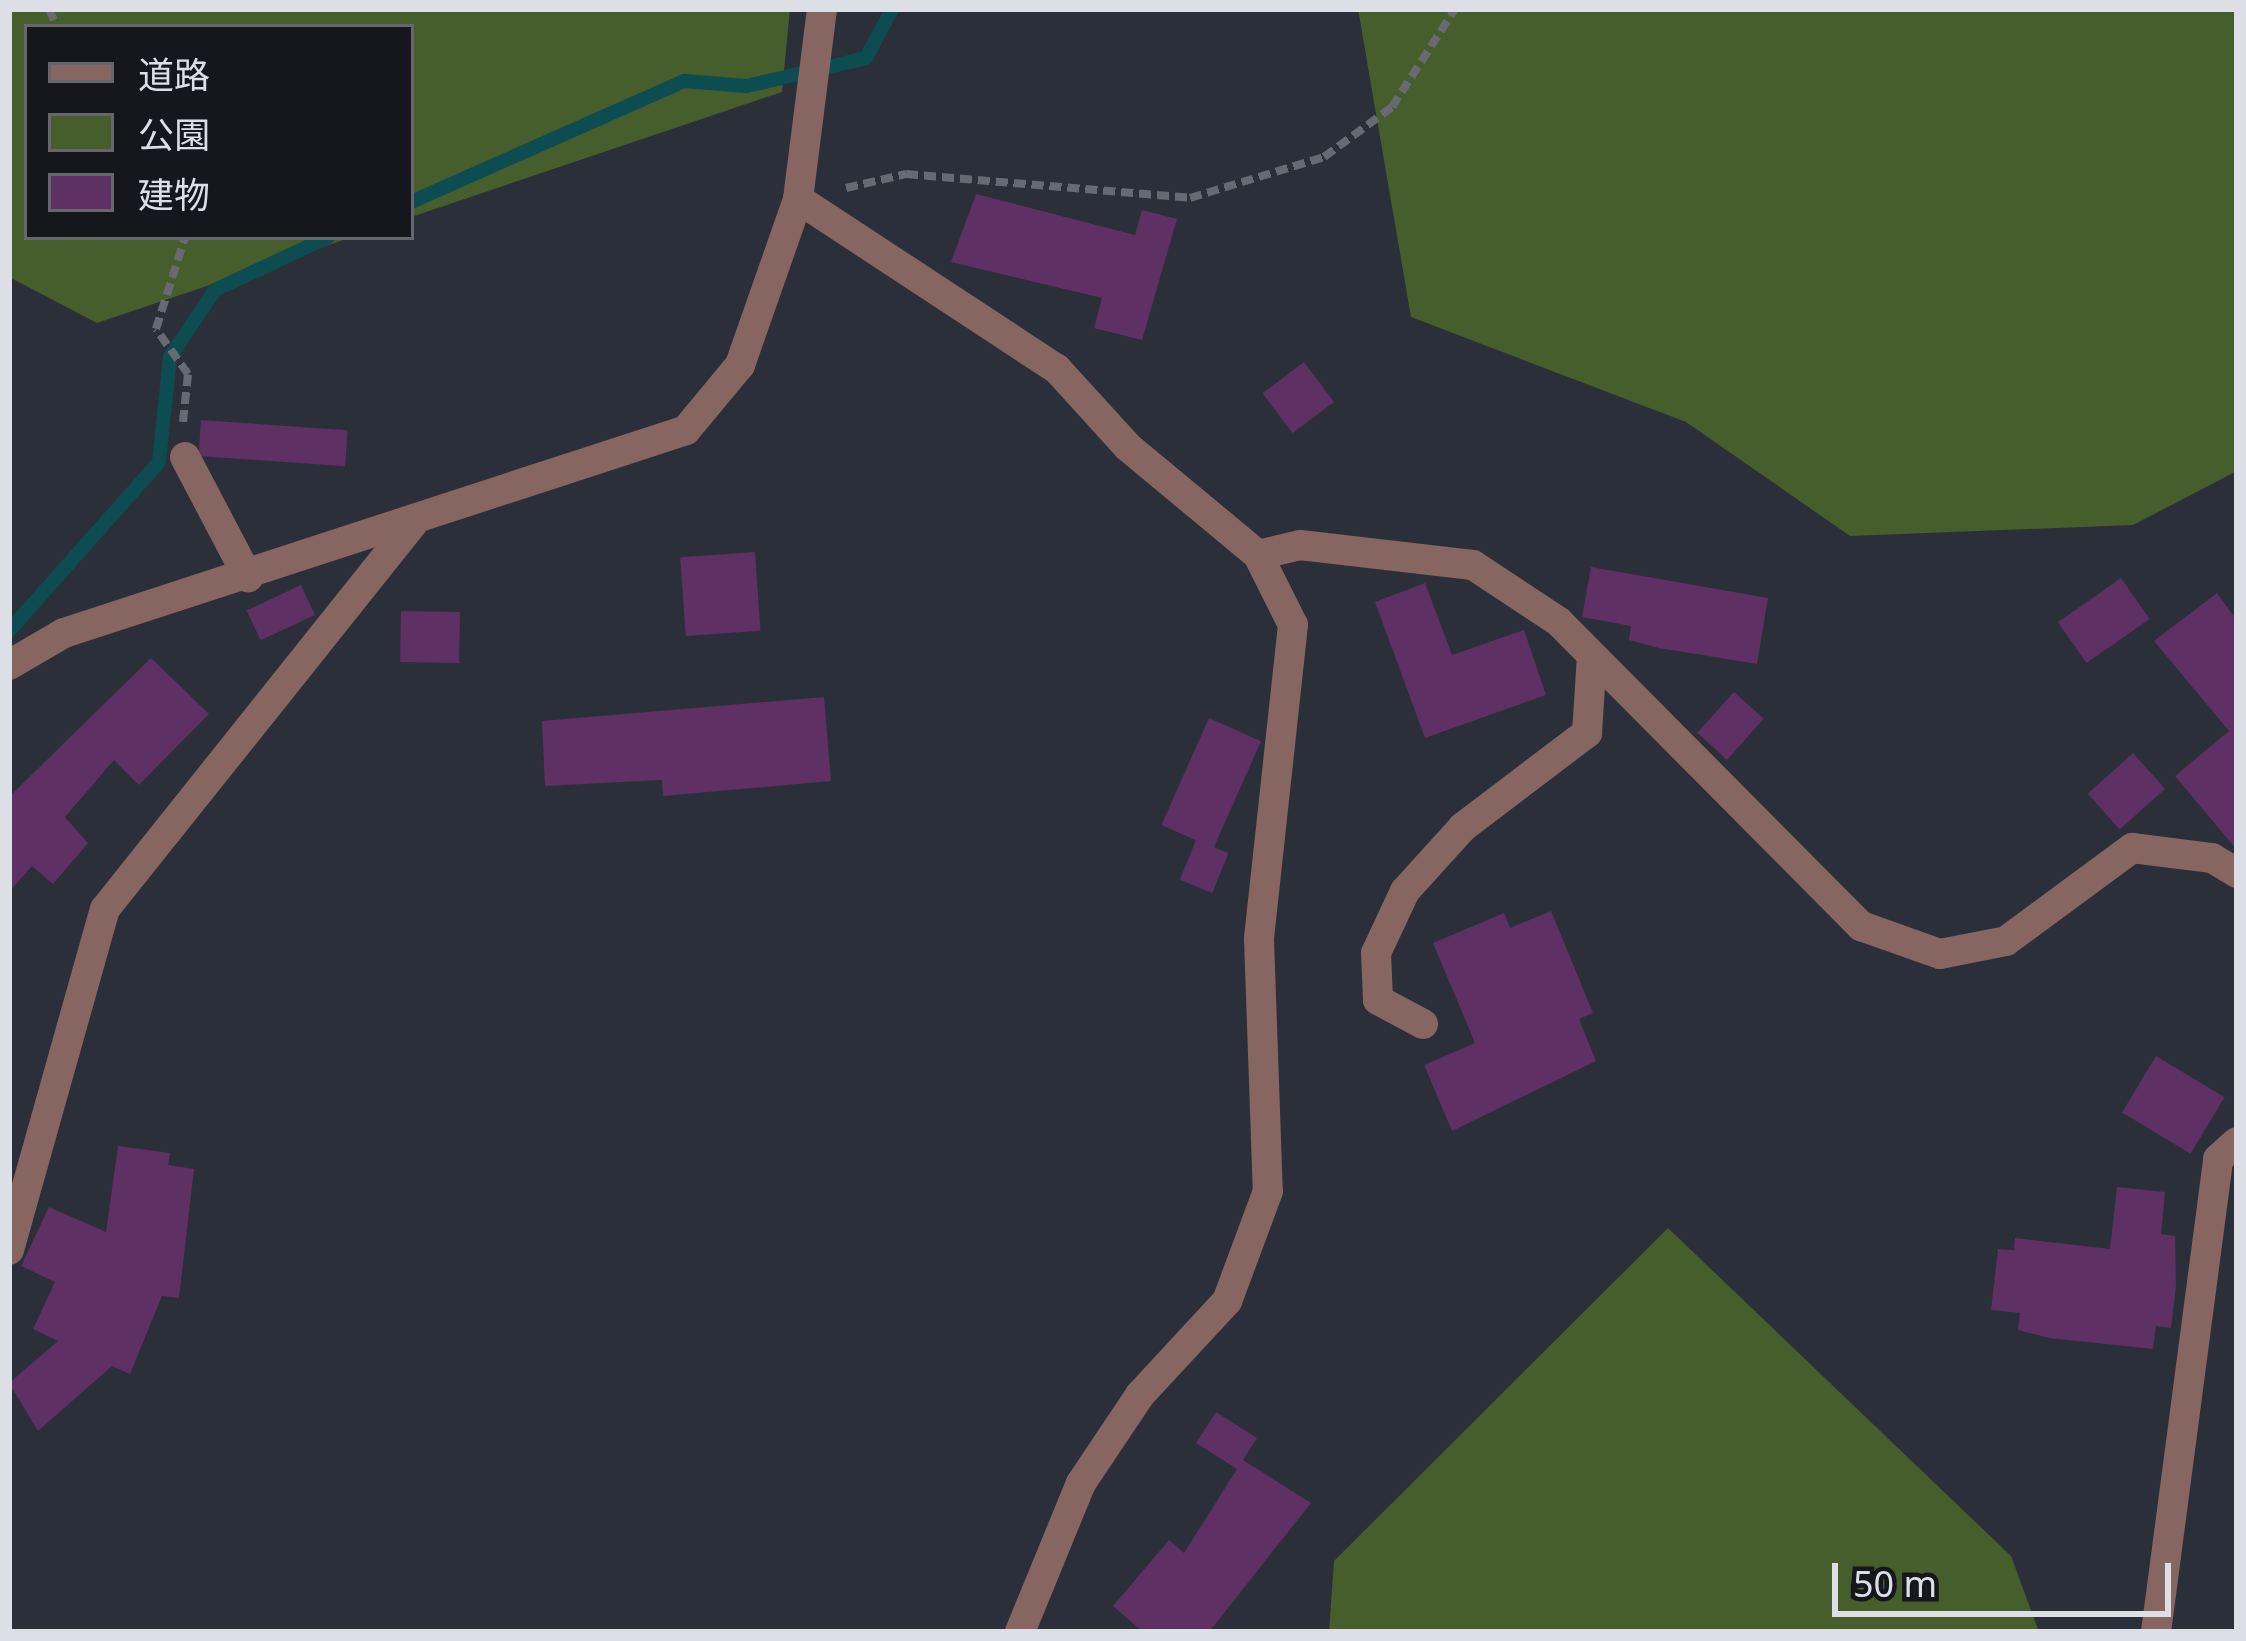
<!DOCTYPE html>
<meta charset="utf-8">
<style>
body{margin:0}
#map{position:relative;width:2246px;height:1641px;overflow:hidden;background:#2b2f39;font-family:"Noto Sans","Noto Sans JP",sans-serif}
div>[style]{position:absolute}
.green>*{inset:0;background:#455e2b}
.stream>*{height:14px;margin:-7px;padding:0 7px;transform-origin:7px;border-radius:7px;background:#0d4c50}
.building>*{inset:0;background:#5e3063;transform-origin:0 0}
.path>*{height:8px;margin-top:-4px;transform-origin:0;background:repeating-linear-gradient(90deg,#676a73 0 12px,transparent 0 18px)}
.minor>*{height:30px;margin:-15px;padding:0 15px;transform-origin:15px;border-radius:15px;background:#876561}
span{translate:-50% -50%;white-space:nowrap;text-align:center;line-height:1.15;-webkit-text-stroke:9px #15171c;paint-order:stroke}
.frame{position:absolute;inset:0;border:12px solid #dcdfe6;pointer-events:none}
.legend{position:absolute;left:24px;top:24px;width:390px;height:216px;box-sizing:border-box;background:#15171c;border:3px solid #65676d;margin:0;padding:15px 21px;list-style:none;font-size:36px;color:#dcdfe6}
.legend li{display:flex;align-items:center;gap:24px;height:60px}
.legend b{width:60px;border:3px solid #65676d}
.scale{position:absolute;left:1832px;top:1563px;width:339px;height:54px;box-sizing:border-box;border:6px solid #dcdfe6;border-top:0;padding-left:15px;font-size:36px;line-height:42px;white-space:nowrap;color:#dcdfe6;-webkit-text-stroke:9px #15171c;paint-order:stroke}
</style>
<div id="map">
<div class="green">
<i style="clip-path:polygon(9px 9px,790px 9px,782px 92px,411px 217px,411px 27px,27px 27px,27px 237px,352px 237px,97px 323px,9px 277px)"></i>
<i style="clip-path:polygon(1358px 9px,2237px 9px,2237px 471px,2133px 525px,1850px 536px,1686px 422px,1411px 317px)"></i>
<i style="clip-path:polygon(1668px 1228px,2011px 1556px,2039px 1632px,1329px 1632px,1334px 1561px)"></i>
</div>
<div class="stream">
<i style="left:411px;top:202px;width:299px;rotate:-23.9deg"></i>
<i style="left:684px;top:81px;width:63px;rotate:4.5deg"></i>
<i style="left:747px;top:86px;width:122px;rotate:-13.2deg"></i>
<i style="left:866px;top:58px;width:55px;rotate:-62deg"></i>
<i style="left:9px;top:631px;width:226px;rotate:-48.4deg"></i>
<i style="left:159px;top:462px;width:106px;rotate:-84deg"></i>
<i style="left:170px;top:357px;width:81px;rotate:-56.1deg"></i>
<i style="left:215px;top:290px;width:125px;rotate:-25.1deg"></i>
</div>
<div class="building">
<i style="clip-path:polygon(976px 194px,1135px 235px,1142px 210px,1177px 219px,1142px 340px,1094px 328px,1102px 298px,951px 262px)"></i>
<i style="left:1304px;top:362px;width:50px;height:52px;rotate:53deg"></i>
<i style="left:201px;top:420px;width:147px;height:36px;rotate:4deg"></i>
<i style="left:755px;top:552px;width:79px;height:75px;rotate:86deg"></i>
<i style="clip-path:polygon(1591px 567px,1768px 598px,1757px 664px,1659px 648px,1629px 640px,1631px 626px,1582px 617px)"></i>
<i style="left:2121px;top:578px;width:50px;height:77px;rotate:55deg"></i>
<i style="clip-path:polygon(1425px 583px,1452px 655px,1524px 630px,1546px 695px,1425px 738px,1375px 602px)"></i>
<i style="left:301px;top:585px;width:33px;height:60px;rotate:65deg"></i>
<i style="clip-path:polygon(2217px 593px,2237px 621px,2237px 850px,2175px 776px,2229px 731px,2154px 641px)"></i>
<i style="left:401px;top:611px;width:59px;height:51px;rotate:1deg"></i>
<i style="clip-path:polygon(151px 658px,209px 714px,139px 785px,114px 760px,65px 817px,88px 843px,53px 884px,32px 866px,9px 892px,9px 797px)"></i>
<i style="left:1734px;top:692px;width:40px;height:55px;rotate:42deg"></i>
<i style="clip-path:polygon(824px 697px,831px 781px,663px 796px,662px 780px,545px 786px,542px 721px)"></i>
<i style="left:1209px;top:718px;width:57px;height:117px;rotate:24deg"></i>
<i style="left:2133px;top:753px;width:48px;height:61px;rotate:48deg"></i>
<i style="left:1196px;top:840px;width:35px;height:43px;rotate:22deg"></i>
<i style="clip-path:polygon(1551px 911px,1593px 1013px,1579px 1019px,1596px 1061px,1452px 1131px,1424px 1065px,1475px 1043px,1433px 943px,1504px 913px,1510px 928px)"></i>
<i style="left:2156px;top:1056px;width:80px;height:66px;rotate:31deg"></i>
<i style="clip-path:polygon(118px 1146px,170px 1153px,168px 1165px,194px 1169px,179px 1298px,162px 1296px,130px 1374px,112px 1366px,38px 1431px,9px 1383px,58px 1341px,33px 1329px,55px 1282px,21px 1266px,49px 1207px,106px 1232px)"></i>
<i style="clip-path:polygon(2117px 1187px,2165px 1192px,2161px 1234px,2175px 1236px,2176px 1286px,2171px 1328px,2156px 1326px,2153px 1349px,2049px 1338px,2018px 1330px,2020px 1313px,1991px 1310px,1998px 1249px,2014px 1250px,2015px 1238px,2110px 1249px)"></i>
<i style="clip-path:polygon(1216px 1412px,1257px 1438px,1243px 1460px,1311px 1503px,1209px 1632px,1143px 1632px,1113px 1606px,1169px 1540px,1184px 1553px,1237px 1469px,1196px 1443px)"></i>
</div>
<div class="path">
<i style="left:49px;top:9px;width:20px;rotate:66deg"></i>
<i style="left:846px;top:188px;width:62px;rotate:-13.1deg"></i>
<i style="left:906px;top:174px;width:285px;rotate:4.8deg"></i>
<i style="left:1190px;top:198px;width:140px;rotate:-17deg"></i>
<i style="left:1324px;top:157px;width:84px;rotate:-36.3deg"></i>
<i style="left:1392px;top:107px;width:117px;rotate:-57.3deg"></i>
<i style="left:183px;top:422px;width:48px;rotate:-84.1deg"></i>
<i style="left:188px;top:374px;width:55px;rotate:-125.4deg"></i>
<i style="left:156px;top:329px;width:96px;rotate:-72.5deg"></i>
</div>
<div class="minor">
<i style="left:798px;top:199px;width:310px;rotate:33.3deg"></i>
<i style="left:1057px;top:369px;width:105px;rotate:47.7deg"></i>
<i style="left:1128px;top:447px;width:169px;rotate:39.7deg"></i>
<i style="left:1258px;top:555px;width:78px;rotate:63.4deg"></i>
<i style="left:1293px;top:625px;width:316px;rotate:96.2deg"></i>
<i style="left:1259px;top:939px;width:252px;rotate:88deg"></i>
<i style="left:1268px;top:1191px;width:117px;rotate:110.4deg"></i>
<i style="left:1227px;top:1301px;width:128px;rotate:132.8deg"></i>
<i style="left:1140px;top:1395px;width:106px;rotate:123.8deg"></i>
<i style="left:1081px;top:1483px;width:161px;rotate:112.3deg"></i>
<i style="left:185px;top:457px;width:136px;rotate:62.3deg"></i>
<i style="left:1258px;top:555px;width:43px;rotate:-13.4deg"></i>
<i style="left:1300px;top:545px;width:174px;rotate:6.6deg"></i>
<i style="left:1473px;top:565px;width:103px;rotate:33.5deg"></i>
<i style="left:1559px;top:622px;width:429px;rotate:45.2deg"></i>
<i style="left:1861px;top:926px;width:84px;rotate:19.5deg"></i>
<i style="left:1940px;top:954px;width:67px;rotate:-11.1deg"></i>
<i style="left:2006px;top:941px;width:157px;rotate:-36.4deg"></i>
<i style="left:2132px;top:848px;width:81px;rotate:7.1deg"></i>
<i style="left:2212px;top:858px;width:29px;rotate:31deg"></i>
<i style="left:9px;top:665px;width:64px;rotate:-30.2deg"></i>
<i style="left:64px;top:633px;width:654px;rotate:-18.07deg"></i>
<i style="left:686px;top:430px;width:85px;rotate:-50.3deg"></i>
<i style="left:740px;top:365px;width:176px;rotate:-70.7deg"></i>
<i style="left:798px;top:199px;width:192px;rotate:-82.8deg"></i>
<i style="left:1423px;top:1024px;width:51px;rotate:-151.9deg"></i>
<i style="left:1378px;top:1000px;width:47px;rotate:-92.4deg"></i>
<i style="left:1376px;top:953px;width:68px;rotate:-64.9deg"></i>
<i style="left:1405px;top:891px;width:86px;rotate:-47.8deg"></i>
<i style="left:1463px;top:827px;width:156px;rotate:-37.2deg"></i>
<i style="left:1587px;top:733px;width:77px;rotate:-86.3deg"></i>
<i style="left:9px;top:1250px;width:354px;rotate:-74.3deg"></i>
<i style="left:105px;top:909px;width:495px;rotate:-51.4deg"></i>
<i style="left:2156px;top:1632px;width:477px;rotate:-82.5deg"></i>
<i style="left:2218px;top:1159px;width:25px;rotate:-42deg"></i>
</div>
<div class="frame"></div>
<ul class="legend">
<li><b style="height:15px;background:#876561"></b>道路</li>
<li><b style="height:33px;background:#455e2b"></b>公園</li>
<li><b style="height:33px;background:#5e3063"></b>建物</li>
</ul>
<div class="scale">50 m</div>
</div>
